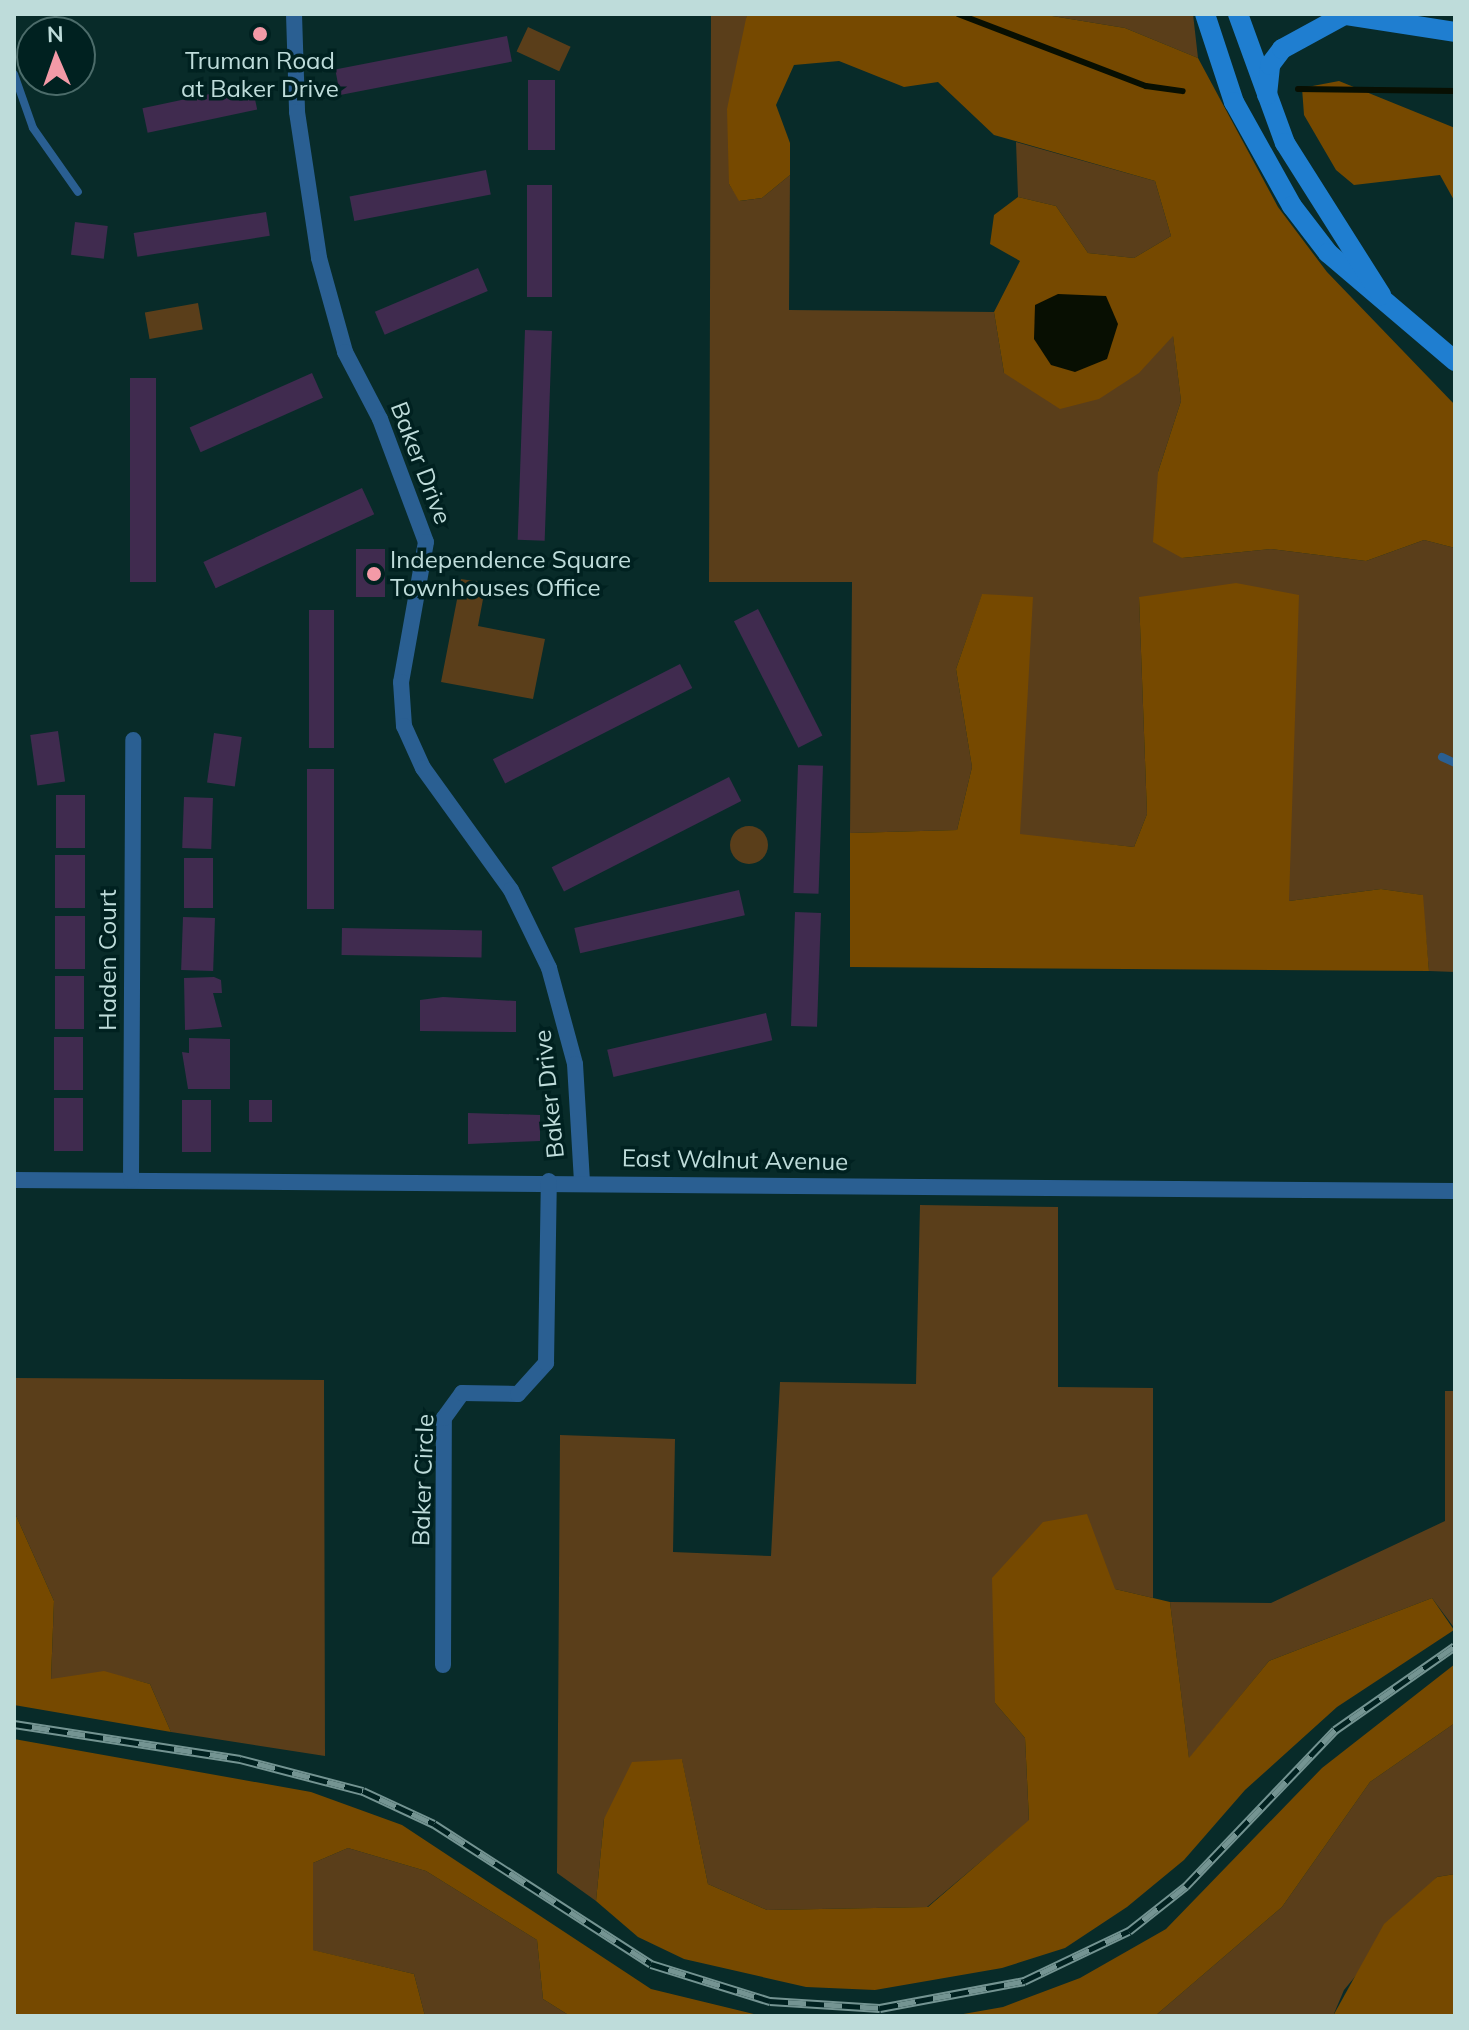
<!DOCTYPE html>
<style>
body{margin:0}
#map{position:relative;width:1469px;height:2030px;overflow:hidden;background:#082b29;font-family:Mulish,sans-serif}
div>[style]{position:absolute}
.green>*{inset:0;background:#5a3e1a;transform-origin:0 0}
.round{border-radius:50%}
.forest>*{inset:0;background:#764900}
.water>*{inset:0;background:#080f02}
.stream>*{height:6px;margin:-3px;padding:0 3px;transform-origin:3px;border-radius:3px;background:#080f02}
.building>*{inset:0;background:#402b4f;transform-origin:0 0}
.service>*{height:8px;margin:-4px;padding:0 4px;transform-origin:4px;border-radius:4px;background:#2a5f92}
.minor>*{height:16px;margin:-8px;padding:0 8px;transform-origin:8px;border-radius:8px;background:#2a5f92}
.secondary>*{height:20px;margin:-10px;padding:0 10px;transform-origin:10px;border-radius:10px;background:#1f7ed0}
.rail>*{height:9px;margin-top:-4.5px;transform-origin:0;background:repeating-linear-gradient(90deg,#002120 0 18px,#749492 0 36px);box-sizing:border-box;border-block:2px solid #749492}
.dots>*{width:22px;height:22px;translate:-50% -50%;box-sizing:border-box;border:4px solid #002120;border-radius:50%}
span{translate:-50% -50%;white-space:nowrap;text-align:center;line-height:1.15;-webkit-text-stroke:7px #002120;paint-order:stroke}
.poi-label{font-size:24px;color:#bedcda}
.left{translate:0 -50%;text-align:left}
.street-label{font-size:24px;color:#bedcda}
.frame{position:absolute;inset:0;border:16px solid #bedcda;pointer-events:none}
.north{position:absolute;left:16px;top:16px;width:80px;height:80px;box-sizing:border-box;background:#002120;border:2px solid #4c6c6a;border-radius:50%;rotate:358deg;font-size:22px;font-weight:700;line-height:32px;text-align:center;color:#bedcda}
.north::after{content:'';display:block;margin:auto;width:28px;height:36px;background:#f39aa7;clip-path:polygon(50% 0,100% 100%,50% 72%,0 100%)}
</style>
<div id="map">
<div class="green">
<i style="clip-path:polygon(711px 14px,747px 14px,729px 184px,740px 201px,762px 198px,790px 175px,789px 310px,994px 312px,1004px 373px,1139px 372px,1173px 335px,1181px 401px,1158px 472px,1182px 558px,1271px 549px,1366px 561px,1424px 540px,1455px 548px,1455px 972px,1429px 971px,1422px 895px,1381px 889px,1289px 901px,1139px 597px,1147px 814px,1134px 847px,1020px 835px,982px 595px,956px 669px,972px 767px,957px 830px,850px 833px,852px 582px,709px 582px)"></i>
<i style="clip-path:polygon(1040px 14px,1193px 14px,1198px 58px,1125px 28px)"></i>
<i style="left:528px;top:27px;width:47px;height:27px;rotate:25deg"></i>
<i style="clip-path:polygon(1016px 142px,1155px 181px,1171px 236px,1134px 258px,1088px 253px,1056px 206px,1018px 197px)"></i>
<i style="left:198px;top:303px;width:27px;height:54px;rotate:80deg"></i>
<i style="clip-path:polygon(461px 579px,486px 583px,478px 626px,545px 639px,533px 699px,441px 682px)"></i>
<i class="round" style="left:730px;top:826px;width:38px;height:38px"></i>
<i style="clip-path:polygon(920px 1205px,1058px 1207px,1058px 1387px,1153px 1388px,1153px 1598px,1115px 1589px,995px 1703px,1025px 1738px,1029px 1821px,927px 1907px,767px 1910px,708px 1884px,682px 1760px,604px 1819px,596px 1901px,557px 1873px,560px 1435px,675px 1439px,673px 1552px,771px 1556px,780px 1382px,916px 1384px)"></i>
<i style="clip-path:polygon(14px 1378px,324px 1380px,325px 1756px,171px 1732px,150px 1684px,104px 1672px,51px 1680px,54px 1601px,14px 1511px)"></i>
<i style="clip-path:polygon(1445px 1391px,1455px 1391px,1455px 1629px,1432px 1598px,1269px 1661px,1189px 1759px,1170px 1602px,1271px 1603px,1445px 1521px)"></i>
<i style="clip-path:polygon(1455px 1723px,1455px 1874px,1437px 1877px,1344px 1990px,1333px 2016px,1155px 2016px,1282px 1907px,1370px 1782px)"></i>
<i style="clip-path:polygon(348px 1848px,426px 1871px,537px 1940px,543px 1999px,570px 2016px,425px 2016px,414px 1974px,312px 1950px,313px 1863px)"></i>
</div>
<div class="forest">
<i style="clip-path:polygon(747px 14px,1040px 14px,1125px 28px,1198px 58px,1278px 207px,1327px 272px,1455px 405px,1455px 548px,1424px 540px,1366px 561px,1271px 549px,1182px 558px,1153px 542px,1158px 472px,1181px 401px,1173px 336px,1139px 373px,1099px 399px,1060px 409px,1004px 373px,994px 312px,1020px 261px,990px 244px,994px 215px,1018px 197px,1056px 206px,1088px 253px,1134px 258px,1171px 236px,1155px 181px,994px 135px,938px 82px,904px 87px,839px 61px,794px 65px,776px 105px,790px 143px,790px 175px,762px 198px,739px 201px,729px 184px,727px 109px)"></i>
<i style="clip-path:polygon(1339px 81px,1455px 128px,1455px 202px,1440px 175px,1354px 185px,1336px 170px,1304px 115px,1302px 88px)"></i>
<i style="clip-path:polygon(1236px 583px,1299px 595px,1289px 901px,1381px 889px,1423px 895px,1429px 971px,850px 967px,850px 833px,957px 830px,972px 767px,956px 669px,982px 594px,1033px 597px,1020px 834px,1134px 847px,1147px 814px,1139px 597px)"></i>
<i style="clip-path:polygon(14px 1511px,54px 1601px,51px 1679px,104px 1671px,150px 1684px,171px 1732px,14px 1705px)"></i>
<i style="clip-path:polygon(1087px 1514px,1115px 1589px,1170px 1602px,1189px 1758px,1269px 1661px,1432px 1598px,1454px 1630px,1337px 1707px,1245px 1790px,1184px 1860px,1127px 1907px,1065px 1948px,1002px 1968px,875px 1990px,806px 1987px,684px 1959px,638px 1937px,596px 1901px,604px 1819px,632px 1762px,682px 1759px,708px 1884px,767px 1910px,928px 1907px,1029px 1820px,1025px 1738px,995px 1703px,992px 1578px,1043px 1522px)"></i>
<i style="clip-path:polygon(1455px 1664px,1455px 1723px,1370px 1782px,1282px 1907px,1155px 2016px,952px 2016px,1003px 2007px,1080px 1978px,1166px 1929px,1322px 1768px)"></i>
<i style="clip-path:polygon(14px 1739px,311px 1792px,402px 1825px,651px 1989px,762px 2016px,570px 2016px,543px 1999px,537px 1940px,426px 1871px,348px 1848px,313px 1863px,313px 1950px,414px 1974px,425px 2016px,14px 2016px)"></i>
<i style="clip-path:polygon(1455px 1874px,1455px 2016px,1333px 2016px,1384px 1924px,1437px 1877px)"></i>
</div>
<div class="water">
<i style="clip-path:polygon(1058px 294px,1106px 296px,1118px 324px,1107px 359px,1075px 372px,1051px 365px,1034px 339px,1035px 305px)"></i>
</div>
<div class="stream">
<i style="left:958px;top:14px;width:201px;rotate:21deg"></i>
<i style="left:1146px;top:86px;width:37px;rotate:8deg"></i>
<i style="left:1298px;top:89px;width:157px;rotate:0.7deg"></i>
</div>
<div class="building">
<i style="left:507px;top:36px;width:26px;height:175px;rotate:79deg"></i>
<i style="left:528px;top:80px;width:27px;height:70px"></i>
<i style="left:252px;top:85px;width:25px;height:112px;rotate:78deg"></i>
<i style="left:486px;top:170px;width:25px;height:139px;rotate:79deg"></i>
<i style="left:527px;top:185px;width:25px;height:112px"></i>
<i style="left:266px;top:212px;width:24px;height:134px;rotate:81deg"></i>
<i style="left:75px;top:222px;width:33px;height:33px;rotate:7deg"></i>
<i style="left:478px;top:268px;width:25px;height:112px;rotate:67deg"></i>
<i style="left:525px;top:330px;width:27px;height:210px;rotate:2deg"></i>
<i style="left:312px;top:373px;width:27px;height:134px;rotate:66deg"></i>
<i style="left:130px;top:378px;width:26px;height:204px"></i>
<i style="left:362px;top:488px;width:29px;height:175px;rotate:65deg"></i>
<i style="left:356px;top:549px;width:29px;height:48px"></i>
<i style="left:758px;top:609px;width:142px;height:27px;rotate:63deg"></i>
<i style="left:309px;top:610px;width:25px;height:138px"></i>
<i style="left:680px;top:664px;width:27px;height:210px;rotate:63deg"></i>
<i style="left:58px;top:731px;width:51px;height:28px;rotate:82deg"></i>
<i style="left:214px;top:733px;width:28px;height:50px;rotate:8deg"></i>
<i style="left:798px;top:765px;width:25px;height:128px;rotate:2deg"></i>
<i style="left:307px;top:769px;width:27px;height:140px"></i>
<i style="left:729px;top:777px;width:27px;height:199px;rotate:63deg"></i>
<i style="left:56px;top:795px;width:29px;height:53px"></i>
<i style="left:184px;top:797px;width:29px;height:51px;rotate:2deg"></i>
<i style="left:55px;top:855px;width:30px;height:53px"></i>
<i style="left:184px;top:858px;width:29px;height:50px"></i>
<i style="left:739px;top:890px;width:26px;height:169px;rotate:77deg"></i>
<i style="left:795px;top:912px;width:26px;height:114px;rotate:2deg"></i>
<i style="left:55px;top:916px;width:30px;height:53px"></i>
<i style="left:183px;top:917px;width:32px;height:53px;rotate:2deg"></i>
<i style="left:342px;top:928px;width:140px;height:27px;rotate:1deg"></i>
<i style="left:55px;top:976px;width:29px;height:53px"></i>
<i style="clip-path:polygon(214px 977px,221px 980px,222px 993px,213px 993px,222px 1027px,185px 1030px,184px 978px)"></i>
<i style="clip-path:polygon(443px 997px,516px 1001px,516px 1032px,420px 1031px,420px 1000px)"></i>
<i style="left:766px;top:1013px;width:28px;height:163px;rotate:77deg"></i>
<i style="left:54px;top:1037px;width:29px;height:53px"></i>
<i style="clip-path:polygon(189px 1038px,230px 1039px,230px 1089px,188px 1089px,182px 1052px,189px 1053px)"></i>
<i style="left:54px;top:1098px;width:29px;height:53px"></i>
<i style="left:182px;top:1100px;width:29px;height:52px"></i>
<i style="left:249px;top:1100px;width:23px;height:22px"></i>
<i style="clip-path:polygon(468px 1113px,540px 1115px,540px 1141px,468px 1144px)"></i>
</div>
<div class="service">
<i style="left:14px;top:74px;width:57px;rotate:70.6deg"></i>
<i style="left:33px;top:128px;width:78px;rotate:54.9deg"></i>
<i style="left:1442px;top:757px;width:14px;rotate:25deg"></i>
</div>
<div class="minor">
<i style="left:294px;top:14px;width:98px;rotate:88.2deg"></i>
<i style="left:297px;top:112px;width:148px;rotate:81.4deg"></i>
<i style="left:319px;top:258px;width:98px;rotate:74.5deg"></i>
<i style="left:345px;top:352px;width:76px;rotate:62.4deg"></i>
<i style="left:380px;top:419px;width:131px;rotate:69.5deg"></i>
<i style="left:426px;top:542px;width:142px;rotate:100.1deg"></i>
<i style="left:401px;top:682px;width:44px;rotate:86.1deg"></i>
<i style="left:404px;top:726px;width:46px;rotate:65.7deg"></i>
<i style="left:423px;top:768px;width:150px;rotate:54.2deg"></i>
<i style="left:511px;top:890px;width:87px;rotate:64deg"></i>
<i style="left:549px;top:968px;width:99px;rotate:74.8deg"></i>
<i style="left:575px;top:1064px;width:117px;rotate:86.6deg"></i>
<i style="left:14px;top:1180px;width:1441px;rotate:0.44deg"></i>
<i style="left:131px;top:1180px;width:440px;rotate:-89.7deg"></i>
<i style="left:443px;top:1665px;width:247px;rotate:-89.8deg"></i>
<i style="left:444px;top:1418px;width:31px;rotate:-54deg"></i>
<i style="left:462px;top:1393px;width:56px;rotate:1deg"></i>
<i style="left:518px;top:1394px;width:42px;rotate:-47.9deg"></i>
<i style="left:546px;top:1363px;width:182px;rotate:-89.1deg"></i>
</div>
<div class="secondary">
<i style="left:1205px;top:14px;width:93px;rotate:71.8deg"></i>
<i style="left:1234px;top:102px;width:119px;rotate:60.9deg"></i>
<i style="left:1292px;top:206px;width:59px;rotate:52.5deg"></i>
<i style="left:1328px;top:253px;width:167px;rotate:40.4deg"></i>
<i style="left:1238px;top:14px;width:137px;rotate:70deg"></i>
<i style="left:1285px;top:143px;width:180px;rotate:57.7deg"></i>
<i style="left:1340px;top:14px;width:116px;rotate:8.9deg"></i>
<i style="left:1267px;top:95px;width:30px;rotate:-84deg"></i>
<i style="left:1270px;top:65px;width:20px;rotate:-53deg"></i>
<i style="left:1282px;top:49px;width:71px;rotate:-28.7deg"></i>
</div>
<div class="rail">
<i style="left:14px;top:1724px;width:229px;rotate:8.8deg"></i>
<i style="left:240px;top:1759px;width:127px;rotate:14.6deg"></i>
<i style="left:363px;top:1791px;width:78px;rotate:24.9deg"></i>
<i style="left:434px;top:1824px;width:258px;rotate:32.8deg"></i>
<i style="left:651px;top:1964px;width:125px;rotate:17.3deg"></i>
<i style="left:770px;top:2001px;width:110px;rotate:3.6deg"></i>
<i style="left:880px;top:2008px;width:147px;rotate:-10.6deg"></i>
<i style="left:1024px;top:1981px;width:116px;rotate:-25.5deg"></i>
<i style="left:1129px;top:1931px;width:73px;rotate:-38.3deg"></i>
<i style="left:1186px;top:1886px;width:216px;rotate:-46.3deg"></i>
<i style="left:1335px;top:1730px;width:146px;rotate:-35deg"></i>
</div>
<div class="dots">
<i style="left:260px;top:34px;background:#f39aa7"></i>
<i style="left:374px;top:574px;background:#f39aa7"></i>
</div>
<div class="poi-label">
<span style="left:260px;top:75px">Truman Road<br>at Baker Drive</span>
<span class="left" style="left:390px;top:574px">Independence Square<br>Townhouses Office</span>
</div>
<div class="street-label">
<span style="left:421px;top:463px;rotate:69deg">Baker Drive</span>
<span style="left:108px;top:960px;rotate:-90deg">Haden Court</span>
<span style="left:549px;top:1094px;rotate:-96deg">Baker Drive</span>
<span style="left:735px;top:1160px;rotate:1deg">East Walnut Avenue</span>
<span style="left:423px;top:1480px;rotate:-88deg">Baker Circle</span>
</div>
<div class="frame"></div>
<div class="north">N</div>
</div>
